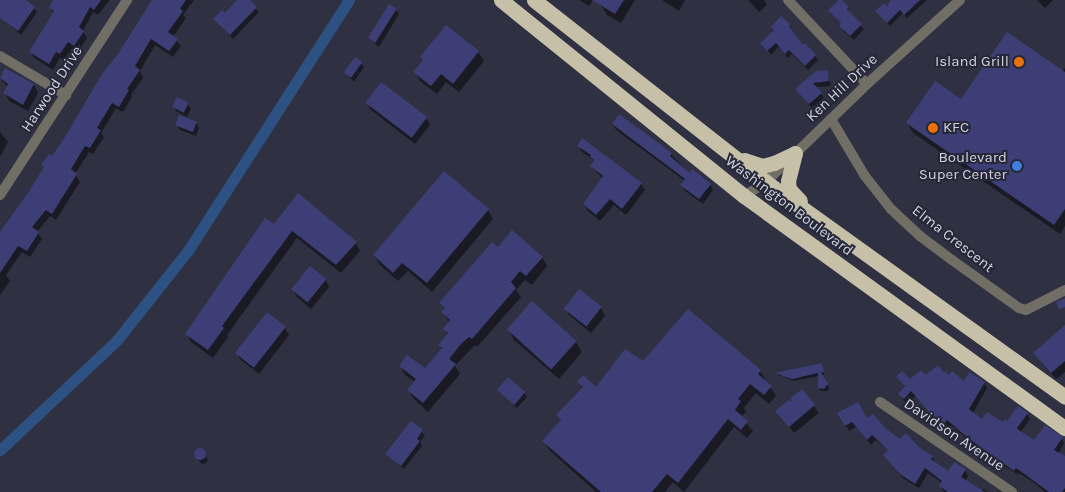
<!DOCTYPE html>
<style>
body{margin:0}
#map{position:relative;width:1065px;height:492px;overflow:hidden;background:#2f3143;font-family:Karla,sans-serif}
div>[style]{position:absolute}
.shadow>*{inset:0;background:#0007}
.canal>*{height:11px;margin:-5.5px;padding:0 5.5px;transform-origin:5.5px;border-radius:5.5px;background:#2d5182}
.building>*{inset:0;background:#3d3e75;transform-origin:0 0}
.round{border-radius:50%}
.street>*{height:10px;margin:-5px;padding:0 5px;transform-origin:5px;border-radius:5px;background:#716e65}
.highway>*{height:15px;margin:-7.5px;padding:0 7.5px;transform-origin:7.5px;border-radius:7.5px;background:#c7c0a9}
.dots>*{width:14px;height:14px;translate:-50% -50%;box-sizing:border-box;border:2px solid #262738;border-radius:50%}
span{translate:-50% -50%;white-space:nowrap;text-align:center;line-height:1.15;-webkit-text-stroke:4px #262738;paint-order:stroke}
.poi-label{font-size:15px;color:#d0d1dd}
.right{translate:-100% -50%;text-align:right}
.left{translate:0 -50%;text-align:left}
.street-label{font-size:15px;color:#d0d1dd}
</style>
<div id="map">
<div class="shadow">
<i style="clip-path:polygon(21px 0,34px 8px,37px 12px,21px 35px,6px 22px)"></i>
<i style="clip-path:polygon(55px 0,110px 0,98px 15px,93px 12px,83px 31px,87px 38px,78px 52px,72px 48px,64px 60px,60px 58px,53px 70px,34px 58px,31px 52px,54px 14px,50px 8px)"></i>
<i style="clip-path:polygon(154px 0,194px 0,183px 15px,186px 18px,173px 37px,181px 46px,173px 57px,155px 45px,140px 71px,143px 78px,131px 95px,132px 97px,123px 112px,116px 108px,101px 133px,104px 137px,93px 154px,89px 152px,75px 174px,80px 182px,56px 220px,50px 216px,37px 232px,42px 239px,30px 257px,22px 252px,6px 275px,10px 281px,0 295px,0 233px,31px 190px,45px 168px,43px 165px,52px 158px)"></i>
<i style="clip-path:polygon(239px 0,248px 0,259px 12px,233px 39px,215px 19px,225px 15px)"></i>
<i style="clip-path:polygon(579px 0,593px 0,589px 6px)"></i>
<i style="clip-path:polygon(605px 0,635px 0,621px 23px,607px 15px,601px 5px)"></i>
<i style="clip-path:polygon(662px 0,685px 0,679px 11px)"></i>
<i style="clip-path:polygon(748px 0,764px 0,767px 5px,759px 12px)"></i>
<i style="clip-path:polygon(894px 0,927px 0,907px 18px,903px 13px,890px 26px,877px 11px,887px 7px)"></i>
<i style="clip-path:polygon(1037px 0,1053px 0,1045px 8px)"></i>
<i style="clip-path:polygon(848px 8px,849px 13px,864px 29px,854px 40px,843px 31px,842px 24px,830px 10px)"></i>
<i style="clip-path:polygon(396px 10px,399px 14px,379px 47px,369px 38px)"></i>
<i style="clip-path:polygon(789px 25px,803px 47px,815px 55px,818px 60px,808px 70px,792px 54px,788px 58px,779px 46px,771px 55px,762px 43px,774px 31px,772px 27px)"></i>
<i style="clip-path:polygon(446px 27px,478px 52px,484px 61px,459px 92px,446px 82px,437px 94px,420px 81px,415px 72px,424px 61px,421px 58px)"></i>
<i style="clip-path:polygon(361px 63px,364px 67px,354px 82px,346px 73px)"></i>
<i style="clip-path:polygon(1065px 68px,1065px 226px,1060px 234px,913px 133px,907px 123px,962px 101px,1062px 71px)"></i>
<i style="clip-path:polygon(6px 70px,34px 85px,38px 93px,28px 111px,9px 101px,5px 93px,8px 88px,1px 79px)"></i>
<i style="clip-path:polygon(827px 71px,831px 86px,816px 87px,824px 98px,812px 108px,797px 90px)"></i>
<i style="clip-path:polygon(367px 103px,426px 118px,430px 125px,415px 144px,371px 110px)"></i>
<i style="clip-path:polygon(188px 104px,191px 109px,187px 117px,176px 111px,174px 106px)"></i>
<i style="clip-path:polygon(196px 123px,199px 128px,196px 136px,180px 130px,177px 125px)"></i>
<i style="clip-path:polygon(613px 124px,671px 154px,690px 174px,710px 184px,713px 190px,703px 204px,685px 191px,682px 185px,685px 181px,616px 130px)"></i>
<i style="clip-path:polygon(0 132px,8px 142px,0 157px)"></i>
<i style="clip-path:polygon(578px 146px,641px 184px,645px 190px,626px 215px,614px 205px,600px 221px,588px 211px,584px 204px,603px 179px,591px 166px,594px 162px,592px 159px,582px 152px)"></i>
<i style="clip-path:polygon(488px 210px,493px 219px,432px 292px,408px 271px,398px 281px,380px 265px,374px 255px)"></i>
<i style="clip-path:polygon(274px 226px,356px 243px,360px 251px,341px 273px,297px 238px,227px 335px,228px 337px,213px 358px,191px 342px,187px 334px)"></i>
<i style="clip-path:polygon(498px 249px,542px 257px,547px 266px,532px 285px,525px 280px,516px 290px,521px 297px,477px 347px,475px 345px,455px 366px,460px 374px,428px 412px,414px 399px,408px 390px,415px 382px,405px 375px,400px 366px,425px 370px,442px 350px,439px 345px,448px 335px,445px 329px,450px 323px,443px 313px,445px 310px,441px 303px)"></i>
<i style="clip-path:polygon(325px 279px,329px 287px,311px 309px,297px 297px,293px 290px)"></i>
<i style="clip-path:polygon(532px 303px,576px 342px,582px 352px,559px 379px,514px 340px,509px 330px)"></i>
<i style="clip-path:polygon(565px 308px,601px 308px,605px 316px,591px 333px,569px 315px)"></i>
<i style="clip-path:polygon(1065px 326px,1065px 372px,1056px 379px,1034px 354px)"></i>
<i style="clip-path:polygon(285px 328px,289px 335px,259px 374px,240px 359px,236px 352px)"></i>
<i style="clip-path:polygon(643px 362px,760px 371px,776px 396px,769px 404px,756px 393px,744px 408px,746px 412px,741px 417px,753px 431px,747px 438px,734px 427px,684px 492px,673px 482px,665px 492px,596px 492px,549px 450px,544px 441px,561px 421px,557px 415px,583px 389px,579px 382px,596px 389px)"></i>
<i style="clip-path:polygon(822px 364px,824px 375px,822px 375px,829px 388px,827px 391px,821px 391px,819px 388px,819px 376px,794px 381px,777px 374px)"></i>
<i style="clip-path:polygon(944px 374px,964px 383px,984px 383px,987px 388px,973px 413px,983px 420px,1003px 424px,1027px 414px,1030px 419px,1020px 433px,1034px 442px,1061px 438px,1064px 443px,1058px 454px,1065px 457px,1065px 492px,1045px 492px,1033px 482px,1019px 473px,1018px 475px,973px 444px,951px 425px,948px 428px,933px 416px,915px 396px,907px 404px,899px 394px,906px 387px,898px 377px,910px 380px)"></i>
<i style="clip-path:polygon(499px 390px,524px 392px,527px 397px,517px 408px)"></i>
<i style="clip-path:polygon(802px 391px,819px 413px,794px 433px,777px 411px,794px 405px)"></i>
<i style="clip-path:polygon(839px 414px,867px 420px,884px 429px,900px 441px,932px 457px,936px 463px,949px 473px,965px 470px,968px 476px,965px 481px,981px 491px,983px 489px,988px 492px,944px 492px,940px 486px,942px 483px,928px 473px,919px 488px,904px 479px,888px 460px,889px 451px,876px 440px,871px 445px,856px 427px,849px 431px)"></i>
<i style="clip-path:polygon(411px 423px,425px 435px,420px 442px,422px 446px,404px 469px,387px 454px)"></i>
<i style="clip-path:polygon(201px 449px,208px 460px,206px 463px,202px 464px,195px 456px,195px 451px)"></i>
</div>
<div class="canal">
<i style="left:0;top:450px;width:161px;rotate:-43.2deg"></i>
<i style="left:117px;top:340px;width:116px;rotate:-51.6deg"></i>
<i style="left:189px;top:249px;width:296px;rotate:-57.3deg"></i>
</div>
<div class="building">
<i style="clip-path:polygon(0 0,26px 0,35px 7px,18px 31px,0 18px)"></i>
<i style="clip-path:polygon(53px 0,101px 0,94px 10px,90px 7px,79px 27px,84px 31px,74px 46px,68px 42px,60px 54px,56px 52px,49px 64px,29px 52px,54px 11px,49px 8px)"></i>
<i style="clip-path:polygon(152px 0,186px 0,180px 9px,183px 11px,168px 32px,178px 39px,169px 51px,151px 39px,135px 66px,140px 70px,127px 89px,129px 90px,119px 107px,112px 103px,97px 128px,101px 130px,90px 148px,85px 146px,71px 169px,77px 174px,52px 214px,46px 210px,32px 227px,39px 232px,27px 251px,18px 246px,0 273px,0 232px,30px 190px,44px 167px,41px 165px,49px 154px,52px 156px,65px 137px,102px 74px,118px 54px)"></i>
<i style="clip-path:polygon(237px 0,250px 0,257px 7px,230px 35px,213px 19px,222px 10px,225px 13px)"></i>
<i style="clip-path:polygon(592px 0,624px 0,615px 14px)"></i>
<i style="clip-path:polygon(839px 0,842px 0,849px 7px,847px 9px,862px 24px,850px 36px,839px 26px,841px 23px,828px 10px)"></i>
<i style="clip-path:polygon(891px 0,920px 0,904px 15px,900px 10px,887px 23px,875px 11px,884px 3px,887px 6px)"></i>
<i style="left:389px;top:4px;width:9px;height:40px;rotate:32deg"></i>
<i style="clip-path:polygon(781px 16px,790px 24px,789px 26px,803px 45px,805px 43px,816px 55px,805px 66px,789px 50px,785px 54px,776px 43px,767px 51px,760px 43px,774px 30px,771px 27px)"></i>
<i style="clip-path:polygon(446px 25px,479px 51px,453px 84px,441px 74px,431px 86px,413px 72px,423px 60px,420px 57px)"></i>
<i style="clip-path:polygon(1007px 32px,1065px 72px,1065px 209px,1054px 225px,906px 123px,935px 81px,961px 99px)"></i>
<i style="left:355px;top:57px;width:9px;height:19px;rotate:36deg"></i>
<i style="clip-path:polygon(5px 68px,34px 84px,23px 105px,3px 93px,8px 84px,0 78px)"></i>
<i style="clip-path:polygon(828px 70px,829px 81px,813px 83px,822px 93px,809px 104px,795px 89px,816px 71px)"></i>
<i style="left:381px;top:82px;width:58px;height:26px;rotate:37deg"></i>
<i style="left:177px;top:97px;width:13px;height:11px;rotate:27deg"></i>
<i style="clip-path:polygon(619px 114px,672px 153px,670px 156px,690px 173px,692px 169px,711px 184px,699px 199px,680px 185px,685px 179px,612px 124px)"></i>
<i style="left:179px;top:115px;width:19px;height:11px;rotate:21deg"></i>
<i style="clip-path:polygon(582px 138px,642px 183px,622px 209px,610px 199px,596px 215px,583px 204px,603px 176px,590px 166px,594px 160px,590px 157px,591px 155px,577px 146px)"></i>
<i style="clip-path:polygon(444px 171px,489px 209px,427px 283px,402px 263px,393px 273px,373px 255px)"></i>
<i style="clip-path:polygon(298px 193px,357px 242px,336px 265px,292px 231px,222px 326px,224px 328px,208px 350px,185px 334px,265px 218px,274px 224px)"></i>
<i style="clip-path:polygon(512px 230px,543px 257px,526px 276px,520px 271px,511px 282px,516px 288px,472px 339px,469px 337px,461px 344px,449px 359px,456px 364px,423px 403px,407px 390px,416px 379px,399px 366px,407px 355px,425px 368px,442px 348px,438px 345px,448px 333px,443px 329px,450px 320px,441px 312px,445px 308px,439px 303px,492px 242px,498px 247px)"></i>
<i style="left:310px;top:266px;width:21px;height:30px;rotate:39deg"></i>
<i style="left:579px;top:289px;width:29px;height:25px;rotate:38deg"></i>
<i style="clip-path:polygon(1065px 298px,1065px 307px,1059px 309px,1056px 302px)"></i>
<i style="left:532px;top:301px;width:60px;height:38px;rotate:42deg"></i>
<i style="clip-path:polygon(688px 309px,761px 370px,758px 374px,772px 386px,764px 395px,750px 384px,738px 399px,741px 401px,735px 410px,748px 421px,741px 430px,728px 419px,678px 483px,667px 474px,652px 492px,601px 492px,542px 441px,561px 420px,556px 415px,583px 387px,577px 382px,583px 375px,596px 387px,625px 349px,643px 361px)"></i>
<i style="left:267px;top:312px;width:24px;height:52px;rotate:38deg"></i>
<i style="clip-path:polygon(1065px 325px,1065px 361px,1051px 373px,1033px 353px)"></i>
<i style="clip-path:polygon(822px 363px,824px 372px,821px 372px,828px 384px,824px 389px,818px 388px,818px 373px,792px 379px,775px 373px)"></i>
<i style="clip-path:polygon(938px 365px,944px 373px,945px 371px,949px 375px,952px 371px,964px 381px,969px 372px,985px 382px,969px 409px,982px 419px,987px 412px,1003px 422px,1005px 419px,1007px 421px,1018px 406px,1028px 413px,1017px 428px,1020px 431px,1034px 440px,1045px 425px,1063px 437px,1054px 450px,1065px 456px,1065px 488px,1062px 492px,1049px 492px,1016px 468px,1014px 471px,968px 438px,947px 420px,944px 424px,928px 411px,911px 391px,904px 399px,898px 394px,905px 386px,896px 377px,902px 371px,910px 379px,921px 370px,926px 375px)"></i>
<i style="left:508px;top:377px;width:23px;height:17px;rotate:41deg"></i>
<i style="clip-path:polygon(802px 389px,815px 405px,789px 427px,775px 411px,789px 400px,792px 402px,791px 398px)"></i>
<i style="clip-path:polygon(858px 402px,867px 418px,873px 414px,885px 428px,900px 439px,906px 433px,920px 448px,933px 456px,931px 459px,948px 471px,954px 462px,966px 469px,961px 477px,985px 492px,948px 492px,939px 486px,942px 481px,925px 468px,915px 484px,900px 474px,883px 455px,888px 450px,872px 435px,867px 440px,852px 422px,845px 426px,837px 413px)"></i>
<i style="clip-path:polygon(411px 421px,423px 430px,417px 439px,420px 441px,401px 466px,385px 454px)"></i>
<i class="round" style="left:194px;top:448px;width:12px;height:12px"></i>
</div>
<div class="street">
<i style="left:788px;top:0;width:115px;rotate:46.8deg"></i>
<i style="left:0;top:56px;width:77px;rotate:30.6deg"></i>
<i style="left:831px;top:119px;width:66px;rotate:59.2deg"></i>
<i style="left:865px;top:176px;width:42px;rotate:51.8deg"></i>
<i style="left:891px;top:209px;width:40px;rotate:43deg"></i>
<i style="left:920px;top:236px;width:40px;rotate:37deg"></i>
<i style="left:952px;top:260px;width:82px;rotate:35.6deg"></i>
<i style="left:1019px;top:308px;width:7px;rotate:16deg"></i>
<i style="left:1026px;top:310px;width:44px;rotate:-27.1deg"></i>
<i style="left:0;top:195px;width:233px;rotate:-56.9deg"></i>
<i style="left:744px;top:196px;width:26px;rotate:-32deg"></i>
<i style="left:766px;top:182px;width:141px;rotate:-44.1deg"></i>
<i style="left:867px;top:84px;width:125px;rotate:-42.1deg"></i>
<i style="left:880px;top:402px;width:160px;rotate:34.3deg"></i>
</div>
<div class="highway">
<i style="left:501px;top:0;width:312px;rotate:38.9deg"></i>
<i style="left:744px;top:196px;width:396px;rotate:35.9deg"></i>
<i style="left:534px;top:0;width:295px;rotate:38.1deg"></i>
<i style="left:766px;top:182px;width:368px;rotate:35.7deg"></i>
<i style="left:795px;top:153px;width:29px;rotate:104deg"></i>
<i style="left:788px;top:181px;width:8px;rotate:83deg"></i>
<i style="left:789px;top:189px;width:16px;rotate:47deg"></i>
<i style="left:744px;top:160px;width:19px;rotate:18deg"></i>
<i style="left:762px;top:166px;width:12px;rotate:-14deg"></i>
<i style="left:774px;top:163px;width:23px;rotate:-25deg"></i>
</div>
<div class="dots">
<i style="left:1019px;top:62px;background:#e8710a"></i>
<i style="left:933px;top:128px;background:#e8710a"></i>
<i style="left:1017px;top:166px;background:#3f7fe0"></i>
</div>
<div class="poi-label">
<span class="right" style="left:1009px;top:62px">Island Grill</span>
<span class="left" style="left:943px;top:128px">KFC</span>
<span class="right" style="left:1007px;top:166px">Boulevard<br>Super Center</span>
</div>
<div class="street-label">
<span style="left:842px;top:88px;rotate:-43deg">Ken Hill Drive</span>
<span style="left:52px;top:89px;rotate:-57deg">Harwood Drive</span>
<span style="left:789px;top:206px;rotate:37deg">Washington Boulevard</span>
<span style="left:953px;top:239px;rotate:38deg">Elma Crescent</span>
<span style="left:954px;top:435px;rotate:34deg">Davidson Avenue</span>
</div>
</div>
